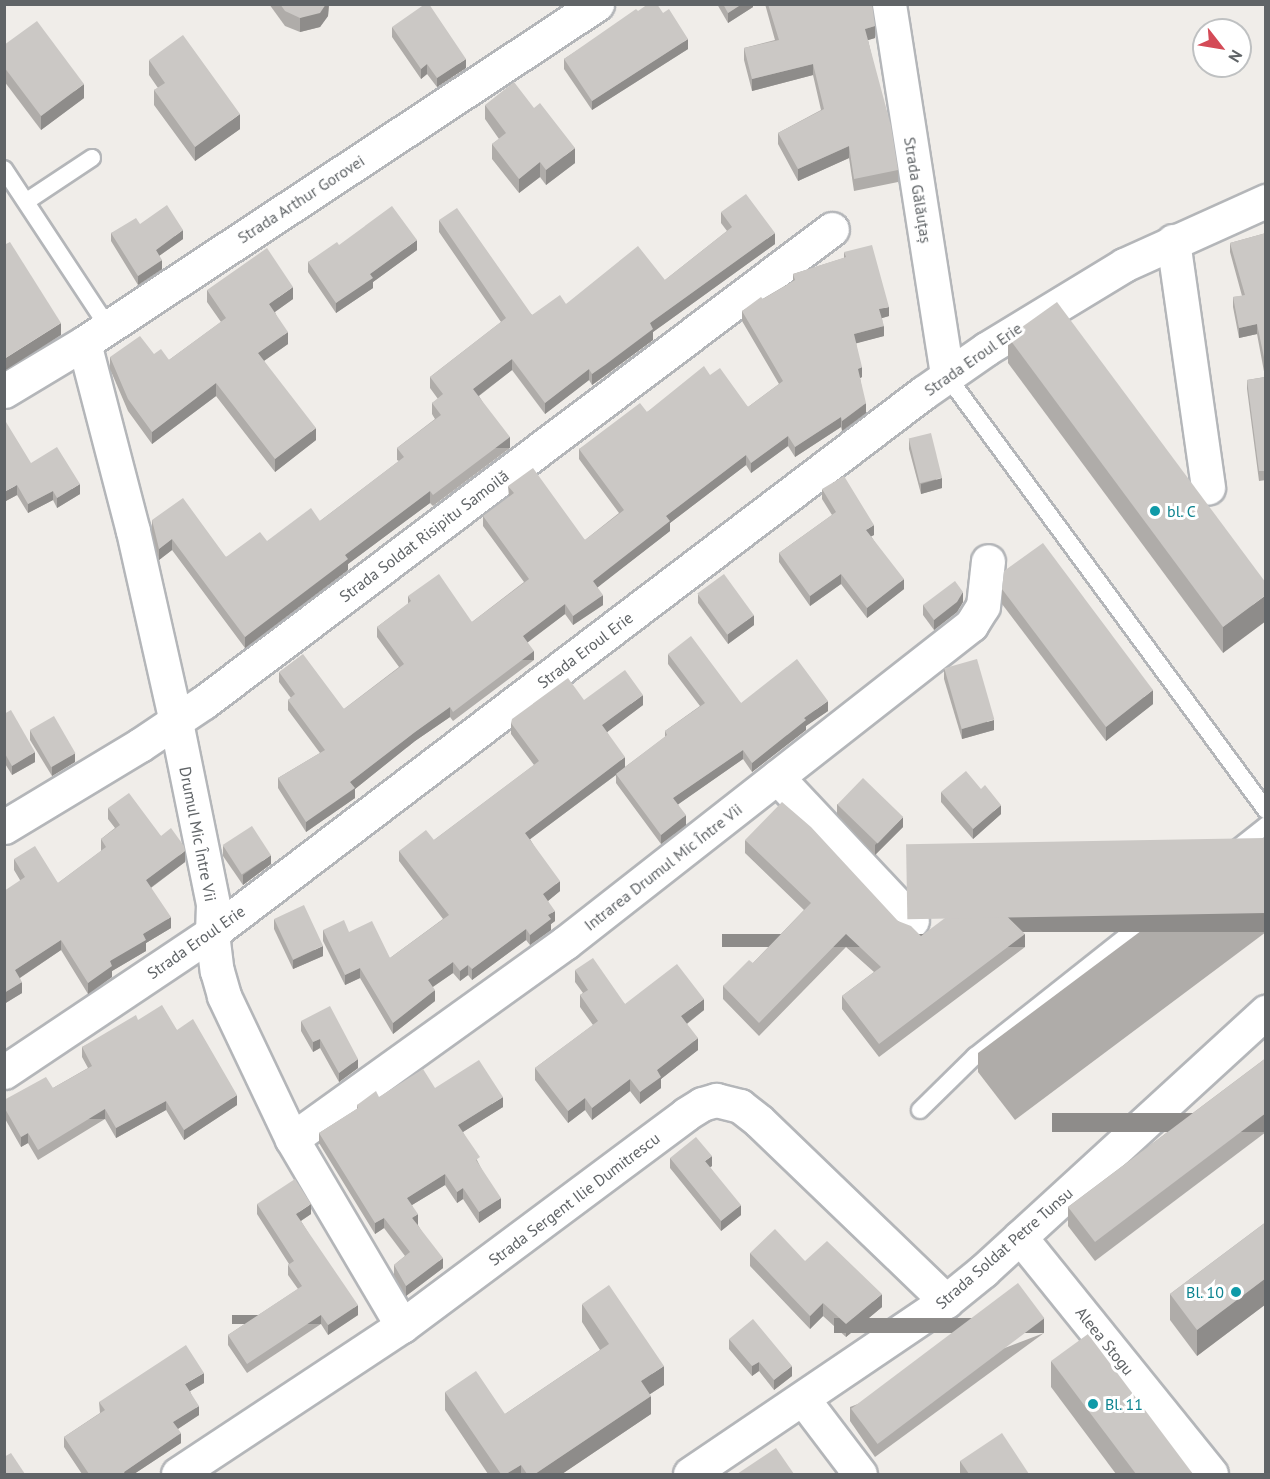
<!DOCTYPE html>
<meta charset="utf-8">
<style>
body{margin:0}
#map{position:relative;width:1270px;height:1479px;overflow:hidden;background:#f0ede9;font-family:"PT Sans",sans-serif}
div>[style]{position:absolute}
.roads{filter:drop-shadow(2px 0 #b4b6b9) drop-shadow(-2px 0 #b4b6b9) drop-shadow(0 2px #b4b6b9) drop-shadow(0 -2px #b4b6b9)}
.service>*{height:16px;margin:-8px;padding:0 8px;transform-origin:8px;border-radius:8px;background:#fff}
.minor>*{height:33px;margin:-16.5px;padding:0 16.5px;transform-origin:16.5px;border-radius:16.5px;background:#fff}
.tertiary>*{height:33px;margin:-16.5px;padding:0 16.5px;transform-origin:16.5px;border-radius:16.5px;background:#fff}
.wall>*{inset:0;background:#afaca9}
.shaded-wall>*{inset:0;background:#8e8c8a;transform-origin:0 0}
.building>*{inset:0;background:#cbc8c5;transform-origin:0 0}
.dots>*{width:16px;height:16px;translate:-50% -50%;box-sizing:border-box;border:3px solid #fff;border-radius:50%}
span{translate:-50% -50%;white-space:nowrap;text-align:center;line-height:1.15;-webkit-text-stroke:6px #fff;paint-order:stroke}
.street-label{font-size:16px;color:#606467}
.culture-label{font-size:16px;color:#0d838f}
.left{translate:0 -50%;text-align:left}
.right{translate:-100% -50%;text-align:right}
.frame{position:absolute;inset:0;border:6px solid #606467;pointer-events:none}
.north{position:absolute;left:1192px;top:18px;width:60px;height:60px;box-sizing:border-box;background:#fff;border:2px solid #bfc1c2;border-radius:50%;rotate:121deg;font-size:16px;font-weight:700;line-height:24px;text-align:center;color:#606467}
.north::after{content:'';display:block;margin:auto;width:21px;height:27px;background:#d44b57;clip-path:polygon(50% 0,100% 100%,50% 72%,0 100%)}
</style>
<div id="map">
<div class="roads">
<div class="service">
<i style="left:4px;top:169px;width:189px;rotate:56.6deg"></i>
<i style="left:27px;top:201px;width:78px;rotate:-33.5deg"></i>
<i style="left:947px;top:376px;width:539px;rotate:53.68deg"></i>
<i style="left:920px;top:1110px;width:77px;rotate:-44.5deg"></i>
<i style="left:975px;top:1056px;width:372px;rotate:-38.4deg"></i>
</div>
<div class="minor">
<i style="left:889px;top:4px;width:376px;rotate:81.1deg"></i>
<i style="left:1173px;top:241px;width:249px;rotate:81.9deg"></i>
<i style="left:84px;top:343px;width:194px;rotate:75.4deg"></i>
<i style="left:133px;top:531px;width:196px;rotate:77.3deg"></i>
<i style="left:176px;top:722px;width:186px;rotate:78.5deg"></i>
<i style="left:213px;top:904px;width:29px;rotate:92deg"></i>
<i style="left:212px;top:933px;width:38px;rotate:83deg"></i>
<i style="left:217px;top:971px;width:26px;rotate:74deg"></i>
<i style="left:224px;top:996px;width:158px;rotate:64.6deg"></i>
<i style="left:292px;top:1139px;width:217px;rotate:59.5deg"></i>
<i style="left:777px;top:777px;width:197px;rotate:46.8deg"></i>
<i style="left:4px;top:827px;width:159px;rotate:-31.1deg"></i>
<i style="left:140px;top:745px;width:77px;rotate:-33.9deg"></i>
<i style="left:204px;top:702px;width:786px;rotate:-36.99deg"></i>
<i style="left:4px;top:1072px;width:250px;rotate:-33.8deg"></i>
<i style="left:212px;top:933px;width:893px;rotate:-37.22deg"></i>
<i style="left:923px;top:393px;width:77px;rotate:-34.9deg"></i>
<i style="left:986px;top:349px;width:162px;rotate:-31.3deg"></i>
<i style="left:1124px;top:265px;width:156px;rotate:-24.3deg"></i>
<i style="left:292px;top:1139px;width:336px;rotate:-35.7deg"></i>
<i style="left:565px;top:943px;width:516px;rotate:-38.07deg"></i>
<i style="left:971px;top:625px;width:22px;rotate:-58deg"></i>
<i style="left:983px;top:606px;width:45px;rotate:-83.7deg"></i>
<i style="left:1020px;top:1237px;width:304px;rotate:51.1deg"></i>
<i style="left:803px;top:1399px;width:94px;rotate:52.8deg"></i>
<i style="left:178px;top:1474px;width:268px;rotate:-33.5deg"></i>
<i style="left:402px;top:1326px;width:354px;rotate:-36.7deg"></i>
<i style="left:686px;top:1114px;width:19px;rotate:-32deg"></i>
<i style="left:702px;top:1104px;width:15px;rotate:-16deg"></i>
<i style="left:716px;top:1100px;width:25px;rotate:14deg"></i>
<i style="left:740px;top:1106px;width:24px;rotate:38deg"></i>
<i style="left:759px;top:1121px;width:260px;rotate:43.9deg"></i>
<i style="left:690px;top:1474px;width:309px;rotate:-34.1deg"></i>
<i style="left:946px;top:1301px;width:48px;rotate:-39deg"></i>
<i style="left:983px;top:1271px;width:384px;rotate:-42.5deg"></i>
</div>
<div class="tertiary">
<i style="left:4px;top:391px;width:93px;rotate:-31deg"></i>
<i style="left:84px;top:343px;width:615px;rotate:-33.46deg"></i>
</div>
</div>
<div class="wall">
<i style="clip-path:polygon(269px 4px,329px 4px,328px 16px,320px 27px,300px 32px,285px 26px)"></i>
<i style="clip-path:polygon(717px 4px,753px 4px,753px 7px,728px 23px)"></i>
<i style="clip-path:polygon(765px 4px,872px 4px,875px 38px,868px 40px,898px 170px,898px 182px,854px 191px,849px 158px,798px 181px,778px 144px,778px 133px,821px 110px,813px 75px,752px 91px,744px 60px,744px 48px,775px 40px)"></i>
<i style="clip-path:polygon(638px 11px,663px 13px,688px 49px,592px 110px,564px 69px,564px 59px)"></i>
<i style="clip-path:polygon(392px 27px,466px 68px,437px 87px,427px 74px,421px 79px,392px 37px)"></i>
<i style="clip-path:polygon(4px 45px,84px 98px,41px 130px,4px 81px)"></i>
<i style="clip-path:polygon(149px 60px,240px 129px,195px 161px,154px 105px,154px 90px,158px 88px,149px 75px)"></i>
<i style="clip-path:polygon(485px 105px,575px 163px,546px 185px,540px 177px,519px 193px,492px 159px,492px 144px,499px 139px,485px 119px)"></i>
<i style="clip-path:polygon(721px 212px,775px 244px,653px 332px,653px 340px,605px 376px,592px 385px,589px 380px,545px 414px,512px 370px,479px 396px,510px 448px,433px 506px,430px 503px,348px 564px,348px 570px,245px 648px,172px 550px,159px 560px,152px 532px,152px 520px,226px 557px,320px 521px,399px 461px,397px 460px,397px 448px,435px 419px,432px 414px,432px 403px,438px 399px,430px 388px,430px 377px,501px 322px,439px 232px,439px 220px,532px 315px,566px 304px,665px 280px,727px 231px,721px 223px)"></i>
<i style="clip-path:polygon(140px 224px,183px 239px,159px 256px,162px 269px,138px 285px,111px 241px,111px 233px)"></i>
<i style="clip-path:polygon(1266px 233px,1266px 480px,1259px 481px,1247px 389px,1247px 380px,1265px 377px,1257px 334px,1239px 338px,1233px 307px,1233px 297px,1242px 296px,1230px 252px,1230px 243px)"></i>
<i style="clip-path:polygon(339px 245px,417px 250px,373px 282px,373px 288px,336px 313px,308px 272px,308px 262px)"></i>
<i style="clip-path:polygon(844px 252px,889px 316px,882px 318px,884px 336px,856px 343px,862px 377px,860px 378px,866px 413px,842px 431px,841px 427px,795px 457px,788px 446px,751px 473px,746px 465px,670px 523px,670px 531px,597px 587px,603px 605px,573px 625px,565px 614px,527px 642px,534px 660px,453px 721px,450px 717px,415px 741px,355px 789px,355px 798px,306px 832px,278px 788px,278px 778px,320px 753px,288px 710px,288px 700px,291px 698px,279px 682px,279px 672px,344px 709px,399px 667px,377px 637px,377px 627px,408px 604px,408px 596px,472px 622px,524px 582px,483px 526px,483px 516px,509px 497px,508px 486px,585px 540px,619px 513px,579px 459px,579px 449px,647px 412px,710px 375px,748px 407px,779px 384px,742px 321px,742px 311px,793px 281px,793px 274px,844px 258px)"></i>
<i style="clip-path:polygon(207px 290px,293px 299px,275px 312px,288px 344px,264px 361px,316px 440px,275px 472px,216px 396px,152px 444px,128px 411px,110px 369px,110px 357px,154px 354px,169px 360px,221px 322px,207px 302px)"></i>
<i style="clip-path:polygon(1008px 337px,1266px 583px,1223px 653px,1008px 363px)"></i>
<i style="clip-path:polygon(909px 439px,942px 488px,921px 494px,909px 449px)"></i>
<i style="clip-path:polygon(31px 463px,80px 494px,57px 508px,53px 500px,28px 513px,17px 495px,4px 502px)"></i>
<i style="clip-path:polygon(822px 489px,874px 535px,871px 536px,904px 589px,867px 618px,841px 584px,810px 606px,779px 562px,779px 553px,832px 515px,822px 499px)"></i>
<i style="clip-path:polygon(1002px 589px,1153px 704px,1106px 741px,1002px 604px)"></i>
<i style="clip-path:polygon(698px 594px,754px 625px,728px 644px,698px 603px)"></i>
<i style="clip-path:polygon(963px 602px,957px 612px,934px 630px,923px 615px,923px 605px)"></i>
<i style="clip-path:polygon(668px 654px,741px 703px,828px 711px,806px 726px,806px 730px,752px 772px,743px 759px,678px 804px,686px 825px,661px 844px,616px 783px,616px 775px,530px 839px,560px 891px,548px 901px,555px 921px,551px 924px,551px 930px,530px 945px,526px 940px,472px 980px,468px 975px,460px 981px,453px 973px,433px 987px,435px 1001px,393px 1034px,360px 978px,345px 985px,323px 941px,323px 930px,349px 932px,390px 958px,443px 919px,399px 861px,399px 851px,434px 840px,534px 765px,511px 734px,511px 723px,584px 700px,643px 705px,607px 732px,625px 767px,665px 737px,665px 731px,700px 706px,668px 664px)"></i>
<i style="clip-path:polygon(944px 669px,994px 730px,962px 739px,944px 679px)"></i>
<i style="clip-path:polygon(4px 714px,35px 762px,12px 775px,4px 762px)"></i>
<i style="clip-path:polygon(30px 730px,75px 762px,52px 776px,30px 740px)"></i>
<i style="clip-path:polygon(941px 792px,1001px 814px,973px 839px,941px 802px)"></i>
<i style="clip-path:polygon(837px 804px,903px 827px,875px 855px,837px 814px)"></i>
<i style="clip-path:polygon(108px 808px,161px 836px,185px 862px,151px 888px,171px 928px,146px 943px,146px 951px,112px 971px,112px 977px,88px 994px,61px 950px,20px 978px,22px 993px,4px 1004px,20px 880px,14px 870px,14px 859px,58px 883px,101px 851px,101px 839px,115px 828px,108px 819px)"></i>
<i style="clip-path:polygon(1265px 838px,1266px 932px,1015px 1120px,978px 1072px,978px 1053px)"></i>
<i style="clip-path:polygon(745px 840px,898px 921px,921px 936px,1025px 947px,879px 1057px,842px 1009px,842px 996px,874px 972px,846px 947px,759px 1036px,723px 999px,723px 986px,753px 963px,804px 910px,745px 853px)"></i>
<i style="clip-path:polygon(223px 846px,271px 864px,243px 885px,223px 856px)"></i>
<i style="clip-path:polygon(274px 919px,323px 956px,293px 969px,274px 929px)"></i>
<i style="clip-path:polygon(575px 970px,625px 1004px,704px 1010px,687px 1024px,698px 1050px,661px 1079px,661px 1088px,640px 1104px,630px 1091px,592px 1120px,585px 1110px,568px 1123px,535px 1080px,535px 1068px,593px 1025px,580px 1007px,580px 995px,583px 993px,575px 982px)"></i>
<i style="clip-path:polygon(138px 1020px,177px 1030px,237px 1105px,184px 1140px,166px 1110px,116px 1138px,105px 1119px,38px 1160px,28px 1143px,21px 1147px,4px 1117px,4px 1100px,53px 1088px,88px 1068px,82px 1057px,82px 1047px)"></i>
<i style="clip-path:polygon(301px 1021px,358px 1068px,339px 1082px,320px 1048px,313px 1052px,301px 1031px)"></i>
<i style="clip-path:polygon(1266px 1058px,1266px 1132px,1095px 1261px,1068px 1226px,1068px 1207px)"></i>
<i style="clip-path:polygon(435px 1088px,503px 1107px,463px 1132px,501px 1208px,479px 1223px,463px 1199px,457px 1203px,445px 1185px,412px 1205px,418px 1225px,443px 1268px,406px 1296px,394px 1275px,394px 1265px,405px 1256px,384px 1228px,375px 1234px,319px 1143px,319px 1133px,357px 1109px,357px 1105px,379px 1097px)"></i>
<i style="clip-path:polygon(670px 1158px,712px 1166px,710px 1167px,741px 1215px,721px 1231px,670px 1168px)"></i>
<i style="clip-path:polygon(257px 1204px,311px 1214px,301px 1221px,358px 1315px,328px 1335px,321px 1324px,247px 1373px,228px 1345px,228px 1335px,298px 1289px,288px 1275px,288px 1265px,289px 1264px,257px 1214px)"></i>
<i style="clip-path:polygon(1266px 1222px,1266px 1304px,1197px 1356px,1170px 1320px,1170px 1294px)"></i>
<i style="clip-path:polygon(750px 1253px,805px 1261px,882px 1307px,846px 1337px,823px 1316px,810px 1329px,750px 1266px)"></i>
<i style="clip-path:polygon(582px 1304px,664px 1385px,650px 1394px,651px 1414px,562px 1474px,488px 1474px,445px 1410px,445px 1392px,505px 1414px,600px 1350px,582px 1322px)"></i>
<i style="clip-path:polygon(1044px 1333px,875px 1457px,850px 1421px,850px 1407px)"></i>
<i style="clip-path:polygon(729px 1339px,792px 1376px,774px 1390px,759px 1371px,752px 1376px,729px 1349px)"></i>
<i style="clip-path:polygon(1051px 1361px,1193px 1474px,1116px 1474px,1051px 1387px)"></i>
<i style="clip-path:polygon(204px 1383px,190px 1391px,199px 1415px,178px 1429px,181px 1443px,134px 1474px,82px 1474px,64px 1447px,64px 1437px,100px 1413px,99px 1402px)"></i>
<i style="clip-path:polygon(960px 1461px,1029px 1474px,960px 1474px)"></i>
</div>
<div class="shaded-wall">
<i style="clip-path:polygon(326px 4px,329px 4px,328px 16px,320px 27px,300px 32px,300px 18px)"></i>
<i style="clip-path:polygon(742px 4px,753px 4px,753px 7px,728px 23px,728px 13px)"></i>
<i style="clip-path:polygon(875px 26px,875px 38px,865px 41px,865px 29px)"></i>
<i style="clip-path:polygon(688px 39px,688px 49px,592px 110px,592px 101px)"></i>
<i style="clip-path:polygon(466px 59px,466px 68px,437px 87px,437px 78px)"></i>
<i style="clip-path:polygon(427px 64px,427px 74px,421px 79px,421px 69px)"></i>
<i style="clip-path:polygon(813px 64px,813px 75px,752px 91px,752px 79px)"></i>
<i style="clip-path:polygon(84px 84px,84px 98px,41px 130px,41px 116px)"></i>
<i style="clip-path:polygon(240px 114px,240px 129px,195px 161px,195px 147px)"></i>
<i style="clip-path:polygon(849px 146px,849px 158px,798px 181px,798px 169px)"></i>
<i style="clip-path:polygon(575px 148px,575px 163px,546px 185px,546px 170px)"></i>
<i style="clip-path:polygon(540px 162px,540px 177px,519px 193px,519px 179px)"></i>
<i style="clip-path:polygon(183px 230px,183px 239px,156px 258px,156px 250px)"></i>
<i style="clip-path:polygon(775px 233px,775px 244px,653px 332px,653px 340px,592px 385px,592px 374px,650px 323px)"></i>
<i style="clip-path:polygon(417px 240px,417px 250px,373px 282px,373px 288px,336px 313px,336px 303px,370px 274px)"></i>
<i style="clip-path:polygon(162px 260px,162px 269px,138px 285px,138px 276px)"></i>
<i style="clip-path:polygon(293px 287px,293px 299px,269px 316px,269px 304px)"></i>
<i style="clip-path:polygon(889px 307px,889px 316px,879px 319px,879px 309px)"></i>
<i style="clip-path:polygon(61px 323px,61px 335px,4px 371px,4px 359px)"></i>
<i style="clip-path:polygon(1257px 324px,1257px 334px,1239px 338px,1239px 328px)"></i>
<i style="clip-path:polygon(884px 326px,884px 336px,854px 344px,854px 334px)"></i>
<i style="clip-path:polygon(288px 332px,288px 344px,258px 365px,258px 353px)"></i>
<i style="clip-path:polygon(512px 359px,512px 370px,473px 400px,473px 389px)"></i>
<i style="clip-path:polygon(862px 367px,862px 377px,858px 379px,858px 369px)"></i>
<i style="clip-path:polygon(589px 369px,589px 380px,545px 414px,545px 403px)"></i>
<i style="clip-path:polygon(216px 383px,216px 396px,152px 444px,152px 432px)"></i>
<i style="clip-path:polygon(866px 403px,866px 413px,842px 431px,842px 421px)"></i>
<i style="clip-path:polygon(841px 417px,841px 427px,795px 457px,795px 447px)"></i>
<i style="clip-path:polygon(316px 428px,316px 440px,275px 472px,275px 459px)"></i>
<i style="clip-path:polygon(788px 436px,788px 446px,751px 473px,751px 463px)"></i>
<i style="left:510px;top:437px;width:11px;height:96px;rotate:90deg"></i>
<i style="clip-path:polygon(746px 455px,746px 465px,670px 523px,670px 531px,593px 591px,593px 581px,666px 516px)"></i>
<i style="clip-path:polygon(942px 478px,942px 488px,921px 494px,921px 484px)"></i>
<i style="clip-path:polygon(80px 484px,80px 494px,57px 508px,57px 498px)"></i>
<i style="clip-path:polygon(17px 485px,17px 495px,4px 502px,4px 492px)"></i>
<i style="clip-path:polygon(53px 491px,53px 500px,28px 513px,28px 504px)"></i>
<i style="clip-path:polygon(430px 491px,430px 503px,348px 564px,348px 570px,245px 648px,245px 637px,345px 555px)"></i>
<i style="clip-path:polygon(874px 525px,874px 535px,866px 539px,866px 530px)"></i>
<i style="clip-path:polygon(172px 539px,172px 550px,159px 560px,159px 549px)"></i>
<i style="clip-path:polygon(841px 574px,841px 584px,810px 606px,810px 596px)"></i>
<i style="clip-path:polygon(904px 579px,904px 589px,867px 618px,867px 608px)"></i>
<i style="clip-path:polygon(963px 592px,963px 602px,957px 612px,934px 630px,934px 620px)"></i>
<i style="clip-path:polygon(603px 595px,603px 605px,573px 625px,573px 616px)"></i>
<i style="clip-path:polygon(1266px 595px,1266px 621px,1223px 653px,1223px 627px)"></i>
<i style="clip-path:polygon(565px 604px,565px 614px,523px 646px,523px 636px)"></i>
<i style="clip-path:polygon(754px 615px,754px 625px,728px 644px,728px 634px)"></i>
<i style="left:534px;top:651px;width:9px;height:101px;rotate:90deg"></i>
<i style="clip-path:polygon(1153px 690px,1153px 704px,1106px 741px,1106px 727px)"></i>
<i style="clip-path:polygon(643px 695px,643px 705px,602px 736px,602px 725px)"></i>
<i style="clip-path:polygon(828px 701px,828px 711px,806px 726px,806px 730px,752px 772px,752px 763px,804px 718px)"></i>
<i style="clip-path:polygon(450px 707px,450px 717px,415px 741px,355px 789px,355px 798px,306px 832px,306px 822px,350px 782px,415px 732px)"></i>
<i style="clip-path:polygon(994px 720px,994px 730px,962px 739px,962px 729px)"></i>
<i style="clip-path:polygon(743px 750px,743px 759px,673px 808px,673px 798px)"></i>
<i style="clip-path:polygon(35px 752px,35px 762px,12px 775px,12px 766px)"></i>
<i style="clip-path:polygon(75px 753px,75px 762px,52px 776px,52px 766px)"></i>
<i style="clip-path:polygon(625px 757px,625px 768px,525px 843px,525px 833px)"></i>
<i style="clip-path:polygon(1001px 805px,1001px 814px,973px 839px,973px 829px)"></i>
<i style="clip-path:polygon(686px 815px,686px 825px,661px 844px,661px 835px)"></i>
<i style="clip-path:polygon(903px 817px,903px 827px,875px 855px,875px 845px)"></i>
<i style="clip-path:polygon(185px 851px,185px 862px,146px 891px,146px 880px)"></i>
<i style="clip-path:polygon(271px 855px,271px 864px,243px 885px,243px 875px)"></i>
<i style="clip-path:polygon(560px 881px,560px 891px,543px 905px,543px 894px)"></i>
<i style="clip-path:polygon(555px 911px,555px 921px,551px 924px,551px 930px,530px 945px,530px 935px,548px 915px)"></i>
<i style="left:1266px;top:913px;width:19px;height:314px;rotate:90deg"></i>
<i style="clip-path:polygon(171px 917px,171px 928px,146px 943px,146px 951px,112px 971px,112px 977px,88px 994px,88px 983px,110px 961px,143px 934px)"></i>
<i style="clip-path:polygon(526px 929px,526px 940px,472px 980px,472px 969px)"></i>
<i style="left:846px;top:934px;width:13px;height:124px;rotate:90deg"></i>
<i style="left:1025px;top:934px;width:13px;height:183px;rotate:90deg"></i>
<i style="clip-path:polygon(61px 940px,61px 950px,15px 981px,15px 970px)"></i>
<i style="clip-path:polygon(323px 946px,323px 956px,293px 969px,293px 960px)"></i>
<i style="clip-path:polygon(453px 962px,453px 973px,428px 990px,428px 980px)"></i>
<i style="clip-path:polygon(468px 965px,468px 975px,460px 981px,460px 971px)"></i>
<i style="clip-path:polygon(360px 968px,360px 978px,345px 985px,345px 975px)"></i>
<i style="clip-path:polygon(22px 982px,22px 993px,4px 1004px,4px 993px)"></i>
<i style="clip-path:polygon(435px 990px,435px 1001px,393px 1034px,393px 1023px)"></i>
<i style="clip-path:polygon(704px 999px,704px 1010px,681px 1028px,681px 1016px)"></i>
<i style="clip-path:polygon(698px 1038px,698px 1050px,661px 1079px,661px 1088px,640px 1104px,640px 1092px,657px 1070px)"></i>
<i style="clip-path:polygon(320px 1039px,320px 1048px,313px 1052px,313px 1042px)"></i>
<i style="clip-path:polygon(358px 1059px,358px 1068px,339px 1082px,339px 1073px)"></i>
<i style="clip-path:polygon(630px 1079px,630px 1091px,592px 1120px,592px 1108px)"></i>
<i style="clip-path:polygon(237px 1095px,237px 1105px,184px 1140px,184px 1130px)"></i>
<i style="clip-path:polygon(503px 1097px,503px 1107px,458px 1135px,458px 1125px)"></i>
<i style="clip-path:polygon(585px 1098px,585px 1110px,568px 1123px,568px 1111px)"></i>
<i style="clip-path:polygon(166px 1101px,166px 1110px,116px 1138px,116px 1128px)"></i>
<i style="left:105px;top:1109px;width:10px;height:79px;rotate:90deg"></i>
<i style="left:1266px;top:1113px;width:19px;height:214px;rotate:90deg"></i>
<i style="clip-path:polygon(28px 1133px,28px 1143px,21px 1147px,21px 1137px)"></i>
<i style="clip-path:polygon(712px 1156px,712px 1166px,705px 1170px,705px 1161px)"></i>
<i style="clip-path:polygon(445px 1174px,445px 1185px,407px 1208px,407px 1198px)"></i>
<i style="clip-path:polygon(463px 1188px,463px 1199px,457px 1203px,457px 1192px)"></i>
<i style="clip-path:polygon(501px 1198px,501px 1208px,479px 1223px,479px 1212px)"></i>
<i style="clip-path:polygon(311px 1204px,311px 1214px,296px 1224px,296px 1214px)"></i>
<i style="clip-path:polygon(741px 1205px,741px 1215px,721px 1231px,721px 1221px)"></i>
<i style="clip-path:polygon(418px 1214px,418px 1225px,412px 1218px)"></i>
<i style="clip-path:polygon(384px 1218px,384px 1228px,375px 1234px,375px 1223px)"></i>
<i style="clip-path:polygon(443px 1258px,443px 1268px,406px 1296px,406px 1286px)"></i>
<i style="clip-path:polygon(1266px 1278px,1266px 1304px,1197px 1356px,1197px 1330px)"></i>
<i style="clip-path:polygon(882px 1294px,882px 1307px,846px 1337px,846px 1324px)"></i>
<i style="clip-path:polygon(823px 1303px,823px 1316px,810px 1329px,810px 1316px)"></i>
<i style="clip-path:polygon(358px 1305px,358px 1315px,328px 1335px,328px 1325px)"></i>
<i style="left:321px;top:1315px;width:9px;height:89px;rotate:90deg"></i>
<i style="left:1044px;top:1318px;width:15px;height:210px;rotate:90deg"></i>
<i style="clip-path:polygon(759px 1362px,759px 1371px,752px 1376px,752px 1366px)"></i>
<i style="clip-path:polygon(664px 1366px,664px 1385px,641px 1400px,641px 1381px)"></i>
<i style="clip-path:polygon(792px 1366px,792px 1376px,774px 1390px,774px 1380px)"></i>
<i style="clip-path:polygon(204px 1373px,204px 1383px,185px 1394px,185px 1384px)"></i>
<i style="clip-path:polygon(651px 1396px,651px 1414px,562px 1474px,535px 1474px)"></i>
<i style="clip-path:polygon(199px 1406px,199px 1415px,173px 1432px,173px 1422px)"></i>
<i style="clip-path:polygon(181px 1433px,181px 1443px,134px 1474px,124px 1474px,124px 1472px)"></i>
<i style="clip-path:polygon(521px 1465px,521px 1474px,506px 1474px)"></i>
</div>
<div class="building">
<i style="clip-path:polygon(280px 4px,326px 4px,320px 13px,300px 18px,285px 11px)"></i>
<i style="clip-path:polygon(425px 4px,429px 4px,466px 59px,437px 78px,427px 64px,421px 69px,392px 27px)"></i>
<i style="clip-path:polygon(648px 4px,657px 4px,663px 13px,669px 9px,688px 39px,592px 101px,564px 59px,636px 9px,638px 11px)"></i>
<i style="clip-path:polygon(723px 4px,742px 4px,728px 13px)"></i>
<i style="clip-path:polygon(768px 4px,872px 4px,875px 26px,865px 29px,891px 126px,898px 170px,854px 179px,849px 146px,798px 169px,778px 133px,824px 109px,813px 64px,752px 79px,744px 48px,779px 40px)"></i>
<i style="clip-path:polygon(37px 21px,84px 84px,41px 116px,4px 67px,4px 45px)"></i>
<i style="clip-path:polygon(183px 35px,240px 114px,195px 147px,154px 90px,165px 83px,149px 60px)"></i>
<i style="clip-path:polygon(514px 82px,534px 108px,540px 103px,575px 148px,546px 170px,540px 162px,519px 179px,492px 144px,506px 133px,485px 105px)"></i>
<i style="clip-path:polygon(746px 194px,775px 233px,650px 323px,653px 329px,605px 365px,592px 374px,589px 369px,545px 403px,512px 359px,473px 389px,510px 437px,433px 495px,430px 491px,345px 555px,348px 559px,245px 637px,172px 539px,159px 549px,152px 520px,183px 498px,226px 557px,260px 532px,267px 541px,311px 508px,320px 521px,404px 457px,397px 448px,441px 415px,432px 403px,443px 394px,430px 377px,506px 318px,439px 220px,457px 208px,532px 315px,560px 295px,566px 304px,638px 246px,665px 280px,732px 227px,721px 212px)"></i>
<i style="clip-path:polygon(167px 205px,183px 230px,156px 250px,162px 260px,138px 276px,111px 233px,136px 218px,140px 224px)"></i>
<i style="clip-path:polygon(392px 206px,417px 240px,370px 274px,373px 278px,336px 303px,308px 262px,337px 242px,339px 245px)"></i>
<i style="clip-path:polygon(1266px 233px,1266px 367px,1257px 324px,1239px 328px,1233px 297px,1245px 295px,1230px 243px)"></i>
<i style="clip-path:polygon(10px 242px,61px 323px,4px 359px,4px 245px)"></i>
<i style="clip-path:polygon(872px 245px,889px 307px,879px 309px,884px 326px,854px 334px,862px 367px,858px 369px,866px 403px,842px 421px,841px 417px,795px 447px,788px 436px,751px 463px,746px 455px,666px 516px,670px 521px,593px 581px,603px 595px,573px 616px,565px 604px,523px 636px,534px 651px,453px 712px,450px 707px,415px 732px,350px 782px,355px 788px,306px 822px,278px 778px,325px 750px,288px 700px,295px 694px,279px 672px,303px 654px,344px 709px,404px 664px,377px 627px,411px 601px,408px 596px,439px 574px,472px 622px,529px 579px,483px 516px,514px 493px,508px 486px,533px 468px,585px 540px,624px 510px,579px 449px,640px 403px,647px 412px,704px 366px,710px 375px,720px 368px,748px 407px,783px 381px,742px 311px,761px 297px,763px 299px,795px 280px,793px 274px,846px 257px,844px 252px)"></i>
<i style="clip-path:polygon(267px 248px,293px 287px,269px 304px,288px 332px,258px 353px,316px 428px,275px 459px,216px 383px,152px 432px,128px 399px,110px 357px,140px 336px,154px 354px,161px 349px,169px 360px,226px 318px,207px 290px)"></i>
<i style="clip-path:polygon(1057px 302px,1266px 583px,1266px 595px,1223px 627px,1008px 337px)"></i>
<i style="clip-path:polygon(1266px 377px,1266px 471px,1259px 471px,1247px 380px)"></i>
<i style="clip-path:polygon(6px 422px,31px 463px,57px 447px,80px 484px,57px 498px,53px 491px,28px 504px,17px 485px,4px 492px,4px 423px)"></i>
<i style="left:931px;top:433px;width:46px;height:23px;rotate:76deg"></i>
<i style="clip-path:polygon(844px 476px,874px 525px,866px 530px,904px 579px,867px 608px,841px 574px,810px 596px,779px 553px,836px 512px,822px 489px)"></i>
<i style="clip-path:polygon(1043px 543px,1153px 690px,1106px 727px,1002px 589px,1004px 571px)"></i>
<i style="left:724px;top:574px;width:51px;height:33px;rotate:54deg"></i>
<i style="clip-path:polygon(955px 581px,963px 592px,957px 602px,934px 620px,923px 605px)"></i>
<i style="clip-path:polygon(691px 636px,741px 703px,797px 659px,828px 701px,804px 718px,806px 720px,752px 763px,743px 750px,673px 798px,686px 815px,661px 835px,616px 774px,667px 735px,665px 731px,705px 703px,668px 654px)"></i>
<i style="left:977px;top:659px;width:63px;height:34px;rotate:74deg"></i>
<i style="clip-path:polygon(625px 670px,643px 695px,602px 725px,625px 757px,525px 833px,560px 881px,543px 894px,555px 911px,548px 915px,551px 919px,530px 935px,526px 929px,472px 969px,468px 965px,460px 971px,453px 962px,428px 980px,435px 990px,393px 1023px,360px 968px,345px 975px,323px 930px,344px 920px,349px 932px,372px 921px,390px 958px,449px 915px,399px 851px,426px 830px,434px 840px,539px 761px,511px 723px,512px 719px,568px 678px,584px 700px)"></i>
<i style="clip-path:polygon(11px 710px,35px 752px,12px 766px,4px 752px,4px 714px)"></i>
<i style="left:54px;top:716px;width:43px;height:28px;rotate:60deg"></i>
<i style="clip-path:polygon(966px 771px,981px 789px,985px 785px,1001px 805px,973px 829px,941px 792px)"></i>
<i style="left:863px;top:778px;width:56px;height:37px;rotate:44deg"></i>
<i style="clip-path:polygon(129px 793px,161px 836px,171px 828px,184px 846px,185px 851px,146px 880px,171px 917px,143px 934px,146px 940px,110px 961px,112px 966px,88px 983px,61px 940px,15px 970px,22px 982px,4px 993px,4px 891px,25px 877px,14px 859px,35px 846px,58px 883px,106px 847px,101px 839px,120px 825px,108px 808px)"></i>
<i style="clip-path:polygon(782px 802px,811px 827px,898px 921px,911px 926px,921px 936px,981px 891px,1025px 934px,879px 1044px,842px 996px,881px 967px,846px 934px,759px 1023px,723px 986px,749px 960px,753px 963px,811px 903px,745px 840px)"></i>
<i style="left:252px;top:826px;width:35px;height:35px;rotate:57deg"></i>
<i style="left:1265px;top:838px;width:75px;height:359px;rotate:89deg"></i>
<i style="left:304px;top:905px;width:45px;height:33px;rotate:65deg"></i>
<i style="clip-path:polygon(593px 958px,625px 1004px,677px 964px,704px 999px,681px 1016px,698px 1038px,657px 1070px,661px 1077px,640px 1092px,630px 1079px,592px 1108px,585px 1098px,568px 1111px,535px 1068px,598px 1021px,580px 995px,588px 990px,575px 970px)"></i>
<i style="clip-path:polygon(162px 1005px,177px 1030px,193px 1019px,237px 1095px,184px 1130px,166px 1101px,116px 1128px,105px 1109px,38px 1150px,28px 1133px,21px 1137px,4px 1107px,4px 1100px,46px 1077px,53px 1088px,92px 1066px,82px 1047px,136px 1015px,138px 1020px)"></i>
<i style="clip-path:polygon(330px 1006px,358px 1059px,339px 1073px,320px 1039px,313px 1042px,301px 1021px)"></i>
<i style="clip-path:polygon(1266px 1058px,1266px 1113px,1095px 1242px,1068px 1207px)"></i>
<i style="clip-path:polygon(479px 1060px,503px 1097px,458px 1125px,480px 1157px,476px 1160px,501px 1198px,479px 1212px,463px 1188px,457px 1192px,445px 1174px,407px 1198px,418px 1214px,412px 1218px,443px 1258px,406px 1286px,394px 1265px,410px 1252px,384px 1218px,375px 1223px,319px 1133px,358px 1108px,357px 1105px,376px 1091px,379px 1097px,423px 1069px,435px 1088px)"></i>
<i style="clip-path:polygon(696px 1137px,712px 1156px,705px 1161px,741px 1205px,721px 1221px,670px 1158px)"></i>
<i style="clip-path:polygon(295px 1179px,311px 1204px,296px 1214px,358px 1305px,328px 1325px,321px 1315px,247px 1364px,228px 1335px,302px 1286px,288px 1265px,294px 1261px,257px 1204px)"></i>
<i style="clip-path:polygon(1266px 1222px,1266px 1278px,1197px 1330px,1170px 1294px)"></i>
<i style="clip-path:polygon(775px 1229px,805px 1261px,827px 1241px,882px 1294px,846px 1324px,823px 1303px,810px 1316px,750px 1253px)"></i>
<i style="left:1018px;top:1283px;width:44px;height:209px;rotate:53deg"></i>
<i style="clip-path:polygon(609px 1285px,664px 1366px,641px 1381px,651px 1396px,535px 1474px,527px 1474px,521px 1465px,506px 1474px,501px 1474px,445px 1392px,476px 1371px,505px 1414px,609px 1344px,582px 1304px)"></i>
<i style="clip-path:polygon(753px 1319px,792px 1366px,774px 1380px,759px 1362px,752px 1366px,729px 1339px)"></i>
<i style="clip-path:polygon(1088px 1334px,1193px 1474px,1136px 1474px,1051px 1361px)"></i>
<i style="clip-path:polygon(186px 1345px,204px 1373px,185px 1384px,199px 1406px,173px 1422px,181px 1433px,124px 1472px,125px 1474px,89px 1474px,64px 1437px,105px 1410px,99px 1402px)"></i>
<i style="clip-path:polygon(1002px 1433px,1029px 1474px,969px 1474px,960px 1461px)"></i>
<i style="clip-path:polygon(776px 1448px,794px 1474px,737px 1474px)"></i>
<i style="clip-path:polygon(11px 1453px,25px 1474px,4px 1474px,4px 1457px)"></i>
</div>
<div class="dots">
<i style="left:1155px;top:511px;background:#0f9aa8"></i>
<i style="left:1236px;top:1292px;background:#0f9aa8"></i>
<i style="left:1093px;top:1404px;background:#0f9aa8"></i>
</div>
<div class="street-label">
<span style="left:918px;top:190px;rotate:81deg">Strada Gălăuțaș</span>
<span style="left:301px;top:199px;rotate:-33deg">Strada Arthur Gorovei</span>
<span style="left:973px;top:359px;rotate:-35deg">Strada Eroul Erie</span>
<span style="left:424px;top:536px;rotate:-37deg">Strada Soldat Risipitu Samoilă</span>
<span style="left:585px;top:650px;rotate:-37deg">Strada Eroul Erie</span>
<span style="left:198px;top:834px;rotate:79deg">Drumul Mic Între Vii</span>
<span style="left:663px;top:867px;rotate:-38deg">Intrarea Drumul Mic Între Vii</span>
<span style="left:196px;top:942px;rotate:-35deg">Strada Eroul Erie</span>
<span style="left:574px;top:1199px;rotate:-37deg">Strada Sergent Ilie Dumitrescu</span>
<span style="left:1004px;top:1248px;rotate:-41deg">Strada Soldat Petre Tunsu</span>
<span style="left:1105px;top:1341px;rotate:51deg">Aleea Stogu</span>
</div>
<div class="culture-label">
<span class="left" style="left:1167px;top:511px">bl. C</span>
<span class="right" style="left:1224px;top:1292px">Bl. 10</span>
<span class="left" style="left:1105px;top:1404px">Bl. 11</span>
</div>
<div class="frame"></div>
<div class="north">N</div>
</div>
